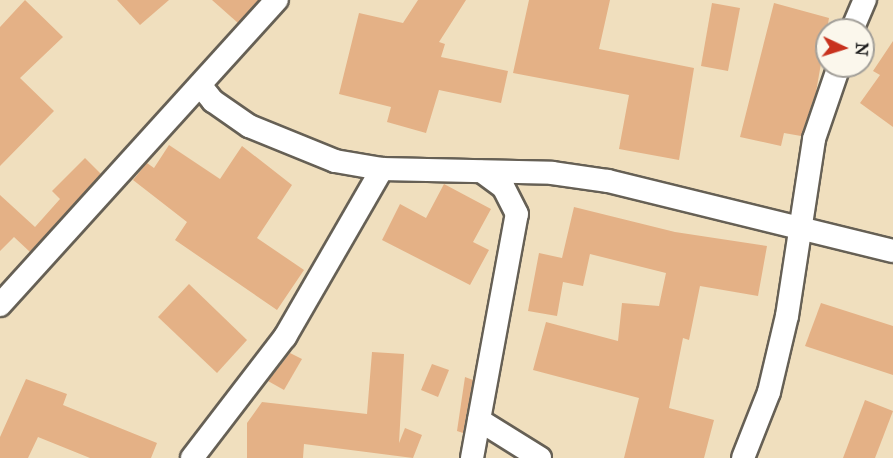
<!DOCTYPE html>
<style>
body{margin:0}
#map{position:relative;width:893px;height:458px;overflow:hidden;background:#f0dfbe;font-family:"IM FELL Great Primer",serif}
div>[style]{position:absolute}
.building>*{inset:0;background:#e4b186}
.roads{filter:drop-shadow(2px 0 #666055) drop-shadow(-2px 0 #666055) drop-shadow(0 2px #666055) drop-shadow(0 -2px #666055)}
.street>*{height:22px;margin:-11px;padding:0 11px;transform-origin:11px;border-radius:11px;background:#fff}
span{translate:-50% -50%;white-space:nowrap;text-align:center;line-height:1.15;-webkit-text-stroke:5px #fbf7ec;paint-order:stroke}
.north{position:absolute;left:815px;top:18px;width:60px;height:60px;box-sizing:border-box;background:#fbf7ec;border:2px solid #a29f99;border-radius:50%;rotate:94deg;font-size:16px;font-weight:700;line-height:24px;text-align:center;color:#1c1c1c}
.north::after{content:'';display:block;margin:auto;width:21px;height:27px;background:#c8321e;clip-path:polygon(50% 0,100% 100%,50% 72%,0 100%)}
</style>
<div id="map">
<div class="building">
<i style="clip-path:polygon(25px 0,63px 37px,20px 78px,54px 111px,0 166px,0 27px)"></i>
<i style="clip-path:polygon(117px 0,169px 0,140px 25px)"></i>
<i style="clip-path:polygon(212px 0,259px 0,238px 23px)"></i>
<i style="clip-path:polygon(418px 0,466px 0,439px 42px,445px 44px,441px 57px,508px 71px,501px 103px,439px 90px,426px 133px,387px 122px,391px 107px,339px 94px,359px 13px,403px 23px)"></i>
<i style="clip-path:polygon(529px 0,610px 0,599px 49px,694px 68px,679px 160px,619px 149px,629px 95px,513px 73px)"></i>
<i style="clip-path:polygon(712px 3px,740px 8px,728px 71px,701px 66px)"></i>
<i style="clip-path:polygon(774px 3px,829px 18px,816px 92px,801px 136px,784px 133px,781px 146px,740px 137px)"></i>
<i style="clip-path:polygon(893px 41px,893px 127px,860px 103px,880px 75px,873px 71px)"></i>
<i style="clip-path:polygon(169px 145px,220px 179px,242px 146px,292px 185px,257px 238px,304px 270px,277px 310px,175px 240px,187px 222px,133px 180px,147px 163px,154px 168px)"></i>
<i style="clip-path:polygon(85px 158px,101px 174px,30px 252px,14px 237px,0 251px,0 195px,35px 227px,60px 199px,52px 191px)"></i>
<i style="clip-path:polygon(444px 184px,491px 209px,473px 242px,489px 250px,470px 285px,382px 240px,400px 204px,426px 218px)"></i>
<i style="clip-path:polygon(574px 207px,675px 232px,767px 246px,758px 296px,700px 286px,689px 340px,683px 338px,669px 408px,714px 420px,704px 458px,624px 458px,639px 398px,533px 370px,546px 322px,618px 341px,622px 303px,659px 306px,666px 273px,590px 254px,583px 286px,563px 282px,557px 316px,528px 311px,539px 253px,562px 258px)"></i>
<i style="clip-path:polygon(189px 284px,247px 340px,217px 373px,158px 317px)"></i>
<i style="clip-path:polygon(821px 303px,893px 326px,893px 375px,805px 346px)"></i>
<i style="clip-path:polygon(372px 352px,404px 354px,399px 443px,405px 428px,422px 435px,413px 458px,304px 444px,303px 458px,247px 458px,247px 423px,262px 402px,367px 414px)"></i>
<i style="clip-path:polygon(290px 353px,302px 359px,284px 390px,268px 381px)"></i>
<i style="clip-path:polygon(432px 364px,449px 370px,438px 397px,421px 390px)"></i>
<i style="clip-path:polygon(465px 377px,473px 380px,463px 433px,457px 431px)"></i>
<i style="clip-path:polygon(26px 379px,67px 394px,63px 405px,157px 443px,151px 458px,90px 458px,38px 437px,28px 458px,0 458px,0 437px)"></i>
<i style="clip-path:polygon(865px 400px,893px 411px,875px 458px,843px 458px)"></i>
</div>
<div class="roads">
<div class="street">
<i style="left:852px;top:30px;width:33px;rotate:-67deg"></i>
<i style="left:200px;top:85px;width:21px;rotate:51deg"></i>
<i style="left:213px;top:101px;width:44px;rotate:34.8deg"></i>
<i style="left:249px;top:126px;width:93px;rotate:22.1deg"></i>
<i style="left:335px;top:161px;width:48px;rotate:9.7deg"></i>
<i style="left:382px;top:169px;width:170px;rotate:1.3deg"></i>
<i style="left:552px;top:173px;width:57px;rotate:8.1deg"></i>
<i style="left:608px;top:181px;width:293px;rotate:13.8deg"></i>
<i style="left:0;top:305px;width:412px;rotate:-47.8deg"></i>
<i style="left:479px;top:420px;width:72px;rotate:31.9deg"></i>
<i style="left:192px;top:458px;width:153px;rotate:-52.5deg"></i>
<i style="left:285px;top:337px;width:194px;rotate:-60deg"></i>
<i style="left:472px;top:458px;width:248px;rotate:-79.6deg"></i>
<i style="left:517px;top:214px;width:30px;rotate:-117deg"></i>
<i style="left:503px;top:187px;width:26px;rotate:-144deg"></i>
<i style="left:743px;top:458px;width:71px;rotate:-68.5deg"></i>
<i style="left:769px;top:392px;width:78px;rotate:-76.7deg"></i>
<i style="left:787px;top:316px;width:179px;rotate:-81.3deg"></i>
<i style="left:814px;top:139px;width:77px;rotate:-71.1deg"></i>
</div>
</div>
<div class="north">N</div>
</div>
